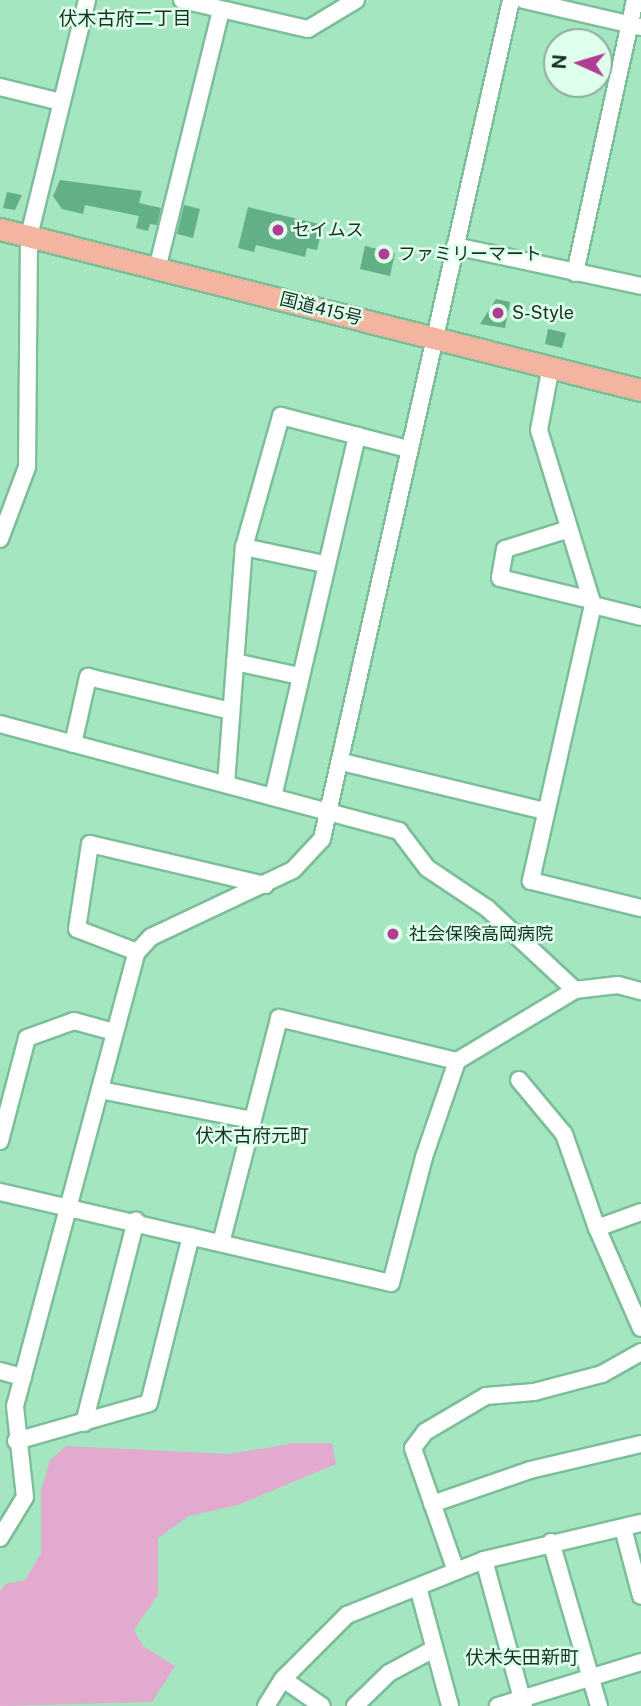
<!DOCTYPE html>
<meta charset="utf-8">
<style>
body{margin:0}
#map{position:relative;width:641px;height:1706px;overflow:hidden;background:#a4e6c0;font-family:"Public Sans","Noto Sans JP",sans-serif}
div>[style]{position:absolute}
.green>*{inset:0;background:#e3aad0}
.building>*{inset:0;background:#63af86}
.roads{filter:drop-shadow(2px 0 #7cbe99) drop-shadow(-2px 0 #7cbe99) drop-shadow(0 2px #7cbe99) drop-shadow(0 -2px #7cbe99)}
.minor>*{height:16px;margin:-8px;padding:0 8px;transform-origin:8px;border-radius:8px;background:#fff}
.highway>*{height:21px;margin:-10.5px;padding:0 10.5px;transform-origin:10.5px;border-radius:10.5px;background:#f4b5a0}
.dots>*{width:19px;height:19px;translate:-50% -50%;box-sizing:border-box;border:4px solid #deffeb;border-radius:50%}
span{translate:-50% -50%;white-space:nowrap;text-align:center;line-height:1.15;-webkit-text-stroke:5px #deffeb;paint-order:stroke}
.poi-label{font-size:18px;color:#173224}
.left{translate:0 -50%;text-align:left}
.street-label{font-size:18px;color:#173224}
.neighbourhood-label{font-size:19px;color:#173224}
.north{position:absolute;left:543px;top:28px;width:70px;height:70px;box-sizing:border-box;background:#deffeb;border:2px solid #8ead9b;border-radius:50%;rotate:274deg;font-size:19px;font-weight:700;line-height:28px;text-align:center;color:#173224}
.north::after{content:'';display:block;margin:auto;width:24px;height:32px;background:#b13c94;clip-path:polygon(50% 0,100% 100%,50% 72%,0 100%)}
</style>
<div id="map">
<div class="green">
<i style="clip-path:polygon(294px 1443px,332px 1443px,336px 1464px,238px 1505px,189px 1516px,158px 1538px,158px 1595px,134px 1630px,143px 1646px,175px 1666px,152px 1702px,0 1706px,0 1592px,5px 1584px,25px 1580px,41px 1553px,41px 1490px,50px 1460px,66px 1446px,230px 1454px)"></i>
</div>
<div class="building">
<i style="clip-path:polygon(60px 180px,142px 191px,139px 203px,161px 208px,157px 225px,150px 224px,148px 231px,136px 228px,139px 216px,85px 205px,83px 214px,62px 209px,53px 196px)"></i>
<i style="clip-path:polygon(7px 192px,22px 195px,15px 210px,3px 208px)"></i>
<i style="clip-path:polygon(184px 205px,200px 209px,193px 238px,177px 234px)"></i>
<i style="clip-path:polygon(248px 207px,323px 225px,317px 250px,307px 248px,305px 257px,256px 245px,254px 252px,238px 248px)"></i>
<i style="clip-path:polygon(365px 246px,395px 253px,390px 276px,360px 269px)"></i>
<i style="clip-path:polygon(496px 299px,510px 302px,505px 328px,480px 324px)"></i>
<i style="clip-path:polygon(548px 329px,566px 333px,562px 348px,545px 344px)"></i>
</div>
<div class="roads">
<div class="minor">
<i style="left:182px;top:0;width:129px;rotate:13deg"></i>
<i style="left:308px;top:29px;width:56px;rotate:-31.1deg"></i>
<i style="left:524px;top:0;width:120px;rotate:13deg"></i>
<i style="left:0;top:87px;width:63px;rotate:13.8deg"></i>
<i style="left:455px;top:246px;width:190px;rotate:12.1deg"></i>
<i style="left:157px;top:269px;width:267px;rotate:-76.1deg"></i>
<i style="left:575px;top:273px;width:280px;rotate:-77.6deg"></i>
<i style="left:551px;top:366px;width:65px;rotate:100.6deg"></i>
<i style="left:539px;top:430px;width:183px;rotate:72.9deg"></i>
<i style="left:593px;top:605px;width:283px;rotate:102.7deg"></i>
<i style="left:531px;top:881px;width:113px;rotate:13.8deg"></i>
<i style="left:569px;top:529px;width:67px;rotate:162.6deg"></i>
<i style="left:505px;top:549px;width:29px;rotate:100deg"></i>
<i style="left:500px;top:578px;width:94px;rotate:13.6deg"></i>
<i style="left:0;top:539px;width:77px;rotate:-69.4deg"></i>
<i style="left:27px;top:467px;width:231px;rotate:-89.5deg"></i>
<i style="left:29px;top:236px;width:243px;rotate:-76.2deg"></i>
<i style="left:244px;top:547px;width:82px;rotate:12deg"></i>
<i style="left:593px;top:605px;width:49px;rotate:14deg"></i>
<i style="left:235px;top:662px;width:66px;rotate:12.2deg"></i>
<i style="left:0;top:724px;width:413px;rotate:15deg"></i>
<i style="left:399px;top:831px;width:46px;rotate:52.9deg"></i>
<i style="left:427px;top:868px;width:73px;rotate:33.9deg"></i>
<i style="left:488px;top:909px;width:119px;rotate:43deg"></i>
<i style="left:73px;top:744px;width:69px;rotate:-77.4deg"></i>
<i style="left:88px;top:677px;width:147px;rotate:13.4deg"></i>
<i style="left:342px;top:762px;width:208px;rotate:13.6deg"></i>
<i style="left:226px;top:784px;width:238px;rotate:-85.7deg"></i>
<i style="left:244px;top:547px;width:136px;rotate:-74.2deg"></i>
<i style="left:281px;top:416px;width:131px;rotate:14.6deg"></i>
<i style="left:273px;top:797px;width:371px;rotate:-76.9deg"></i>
<i style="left:137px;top:952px;width:64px;rotate:-159deg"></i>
<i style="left:77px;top:929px;width:86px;rotate:-81.3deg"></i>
<i style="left:90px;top:844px;width:180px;rotate:13.2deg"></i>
<i style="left:519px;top:1080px;width:70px;rotate:50.2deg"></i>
<i style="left:564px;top:1134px;width:100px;rotate:70.7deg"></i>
<i style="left:597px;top:1228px;width:109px;rotate:66.3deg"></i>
<i style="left:100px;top:1090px;width:155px;rotate:11.2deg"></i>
<i style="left:0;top:1141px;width:106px;rotate:-75.3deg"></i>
<i style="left:27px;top:1038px;width:50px;rotate:-19.9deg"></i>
<i style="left:74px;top:1021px;width:41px;rotate:15.4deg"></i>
<i style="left:0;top:1192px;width:401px;rotate:13.1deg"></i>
<i style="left:391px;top:1283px;width:130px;rotate:-75.3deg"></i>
<i style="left:424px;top:1157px;width:102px;rotate:-71deg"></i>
<i style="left:457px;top:1061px;width:138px;rotate:-31deg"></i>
<i style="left:575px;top:990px;width:43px;rotate:-6.6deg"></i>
<i style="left:618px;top:985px;width:24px;rotate:15deg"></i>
<i style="left:597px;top:1228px;width:47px;rotate:-20deg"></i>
<i style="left:221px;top:1243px;width:232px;rotate:-75.5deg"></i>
<i style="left:279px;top:1018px;width:183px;rotate:13.6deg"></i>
<i style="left:0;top:1371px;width:24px;rotate:15deg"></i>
<i style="left:84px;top:1423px;width:209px;rotate:-75.6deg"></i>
<i style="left:16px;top:1441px;width:138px;rotate:-15.9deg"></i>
<i style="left:149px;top:1403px;width:172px;rotate:-75.9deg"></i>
<i style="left:432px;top:1504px;width:104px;rotate:-19.1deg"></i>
<i style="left:530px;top:1470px;width:114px;rotate:-13.2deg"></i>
<i style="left:623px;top:1528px;width:70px;rotate:75.2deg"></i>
<i style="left:0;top:1538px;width:48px;rotate:-58.6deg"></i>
<i style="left:25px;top:1497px;width:92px;rotate:-96.3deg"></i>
<i style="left:15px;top:1406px;width:470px;rotate:-75deg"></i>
<i style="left:137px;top:952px;width:21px;rotate:-47deg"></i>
<i style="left:151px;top:937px;width:157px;rotate:-25.3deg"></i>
<i style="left:293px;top:870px;width:42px;rotate:-46.9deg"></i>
<i style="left:322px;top:839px;width:860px;rotate:-77.3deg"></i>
<i style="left:551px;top:1542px;width:171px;rotate:73.7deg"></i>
<i style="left:484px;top:1560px;width:151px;rotate:74.7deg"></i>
<i style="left:456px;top:1571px;width:130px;rotate:-109.3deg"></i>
<i style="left:413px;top:1448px;width:20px;rotate:-53deg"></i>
<i style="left:425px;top:1432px;width:71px;rotate:-30.5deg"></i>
<i style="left:486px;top:1396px;width:48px;rotate:-4.8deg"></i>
<i style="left:534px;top:1392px;width:70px;rotate:-14.8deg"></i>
<i style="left:602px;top:1374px;width:45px;rotate:-29.4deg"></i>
<i style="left:418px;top:1587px;width:123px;rotate:74.9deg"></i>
<i style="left:283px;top:1679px;width:47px;rotate:34.7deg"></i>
<i style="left:266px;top:1706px;width:32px;rotate:-58deg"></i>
<i style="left:283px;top:1679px;width:91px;rotate:-45deg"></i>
<i style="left:347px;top:1615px;width:148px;rotate:-21.9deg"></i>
<i style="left:484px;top:1560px;width:161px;rotate:-13.3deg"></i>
<i style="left:355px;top:1706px;width:47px;rotate:-44.1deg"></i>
<i style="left:389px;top:1673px;width:49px;rotate:-28.1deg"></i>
<i style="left:498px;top:1706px;width:150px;rotate:-17.1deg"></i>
</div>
<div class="highway">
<i style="left:0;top:229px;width:661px;rotate:14.1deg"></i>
</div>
</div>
<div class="dots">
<i style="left:278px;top:230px;background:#b13c94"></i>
<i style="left:384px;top:254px;background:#b13c94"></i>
<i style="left:498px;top:313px;background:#b13c94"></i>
<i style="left:393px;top:934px;background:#b13c94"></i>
</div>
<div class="poi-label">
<span class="left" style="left:292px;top:230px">セイムス</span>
<span class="left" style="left:398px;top:254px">ファミリーマート</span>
<span class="left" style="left:512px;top:313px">S-Style</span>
<span class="left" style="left:409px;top:934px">社会保険高岡病院</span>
</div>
<div class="street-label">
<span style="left:321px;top:309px;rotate:14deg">国道415号</span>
</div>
<div class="neighbourhood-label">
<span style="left:125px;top:19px">伏木古府二丁目</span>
<span style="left:252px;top:1136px">伏木古府元町</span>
<span style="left:522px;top:1658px">伏木矢田新町</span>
</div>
<div class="north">N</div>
</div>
